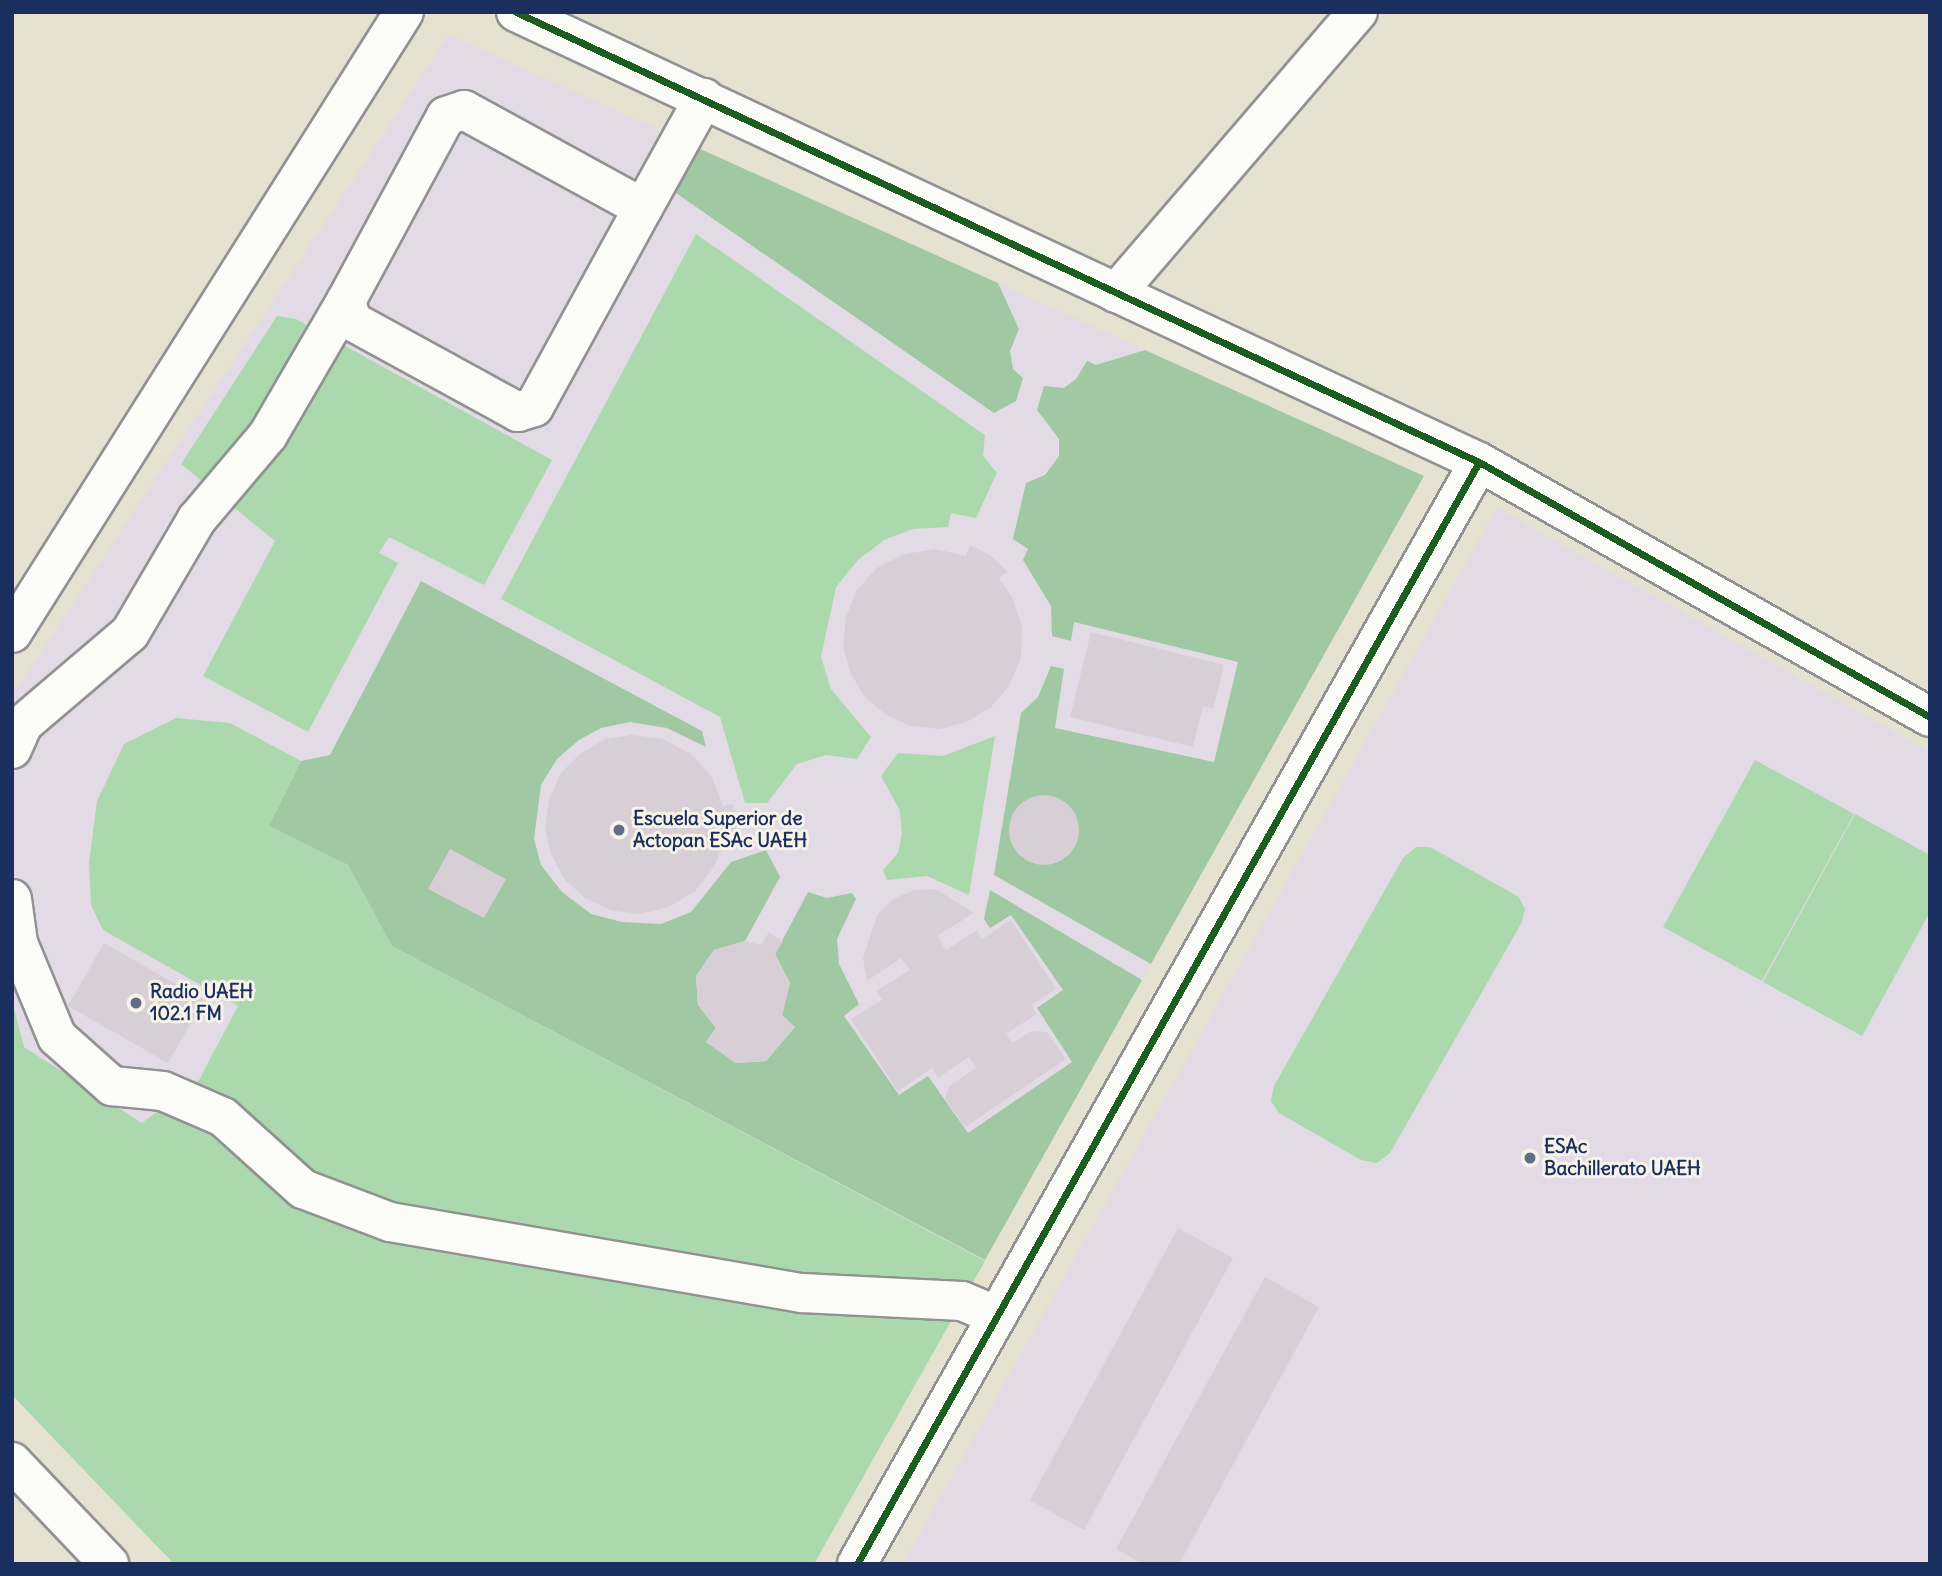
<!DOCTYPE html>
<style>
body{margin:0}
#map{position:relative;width:1942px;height:1576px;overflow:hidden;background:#e6e2d2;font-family:Delius,sans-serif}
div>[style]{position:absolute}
.built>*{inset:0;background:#e2dbe5}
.green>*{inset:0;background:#acd8ae}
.forest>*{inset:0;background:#a0c8a2}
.building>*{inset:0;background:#d7cfd5}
.round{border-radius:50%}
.roads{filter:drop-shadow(2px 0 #919292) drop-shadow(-2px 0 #919292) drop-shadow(0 2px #919292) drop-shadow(0 -2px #919292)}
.minor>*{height:38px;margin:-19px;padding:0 19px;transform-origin:19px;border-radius:19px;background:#fbfbf8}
.cycleway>*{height:7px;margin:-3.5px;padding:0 3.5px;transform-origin:3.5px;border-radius:3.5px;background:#1b5e20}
.dots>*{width:19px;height:19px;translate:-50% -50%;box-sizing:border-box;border:4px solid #f7f3e8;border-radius:50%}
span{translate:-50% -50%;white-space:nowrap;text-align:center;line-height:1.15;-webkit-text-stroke:6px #f7f3e8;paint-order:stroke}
.poi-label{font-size:19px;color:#1b2f5e;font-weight:700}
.left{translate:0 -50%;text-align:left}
.frame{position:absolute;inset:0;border:14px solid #1b2f5e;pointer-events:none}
</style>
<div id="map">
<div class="built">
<i style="clip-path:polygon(449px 35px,1424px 476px,814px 1564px,174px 1564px,12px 1395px,12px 696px)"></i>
<i style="clip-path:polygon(1497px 508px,1930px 752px,1930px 1564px,903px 1564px)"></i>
</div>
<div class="green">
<i style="clip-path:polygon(696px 234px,985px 435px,983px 456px,997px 473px,976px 518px,951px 513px,948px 527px,913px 529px,884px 540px,858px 560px,836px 587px,821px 657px,831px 689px,871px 737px,857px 759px,826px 755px,797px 764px,767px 803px,745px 803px,720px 717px,501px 599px)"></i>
<i style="clip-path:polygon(277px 316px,296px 319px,552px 460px,484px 585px,389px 537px,379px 553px,398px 563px,308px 732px,203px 676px,275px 541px,181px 464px)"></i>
<i style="clip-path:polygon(176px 718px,230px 723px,301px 761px,269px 826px,348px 865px,392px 946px,985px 1261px,814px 1564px,174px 1564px,12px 1395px,12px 1001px,24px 1047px,142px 1123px,199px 1080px,238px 1006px,103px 930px,91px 905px,89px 863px,97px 801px,124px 744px)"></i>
<i style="clip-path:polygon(995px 736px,969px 895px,927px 876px,887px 880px,883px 870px,898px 853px,902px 834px,900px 811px,881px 776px,898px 753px,943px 756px)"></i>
<i style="clip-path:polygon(1755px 760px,1854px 814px,1762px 981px,1663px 927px)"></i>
<i style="clip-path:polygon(1855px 814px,1930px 855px,1930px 912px,1862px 1036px,1763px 982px)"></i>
<i style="clip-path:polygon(1416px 847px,1430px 847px,1519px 897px,1525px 909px,1522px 922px,1390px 1153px,1377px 1163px,1361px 1160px,1279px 1113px,1271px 1101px,1274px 1086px,1403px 858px)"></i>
</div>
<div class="forest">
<i style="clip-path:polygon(698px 148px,998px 283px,1019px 329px,1010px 351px,1013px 369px,1023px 378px,1016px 401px,994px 413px,673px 191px)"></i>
<i style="clip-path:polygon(1145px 350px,1424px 476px,1151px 964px,994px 875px,1021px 713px,1038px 697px,1051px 666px,1064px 669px,1055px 728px,1214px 762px,1238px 662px,1074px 622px,1071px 641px,1052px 636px,1051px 606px,1023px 560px,1028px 549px,1013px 539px,1026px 483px,1045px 475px,1059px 456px,1059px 439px,1037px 410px,1044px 386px,1064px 388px,1076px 379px,1087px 361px,1096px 365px)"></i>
<i style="clip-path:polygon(421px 581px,702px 731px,706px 747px,667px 728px,630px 722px,601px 728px,579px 740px,557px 759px,541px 785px,534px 839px,541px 865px,562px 892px,591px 914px,622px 922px,661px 924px,691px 912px,731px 862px,766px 850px,780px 877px,745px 941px,714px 950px,696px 976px,698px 1005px,716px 1028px,706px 1042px,736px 1063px,766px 1061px,795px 1027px,782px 1015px,790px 983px,775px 954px,808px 892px,827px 898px,852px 893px,856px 899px,837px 939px,839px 964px,859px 1004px,844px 1016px,899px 1095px,928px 1076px,968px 1133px,1072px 1062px,1037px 1008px,1063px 990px,1011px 915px,990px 928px,984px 919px,990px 890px,1142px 980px,985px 1260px,392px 946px,348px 865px,269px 826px,301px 761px,330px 755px)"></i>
</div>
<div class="building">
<i style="clip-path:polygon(970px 545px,990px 555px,1008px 572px,999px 578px,1012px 597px,1022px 626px,1021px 658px,1009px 686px,991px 707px,967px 722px,939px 729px,911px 726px,886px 715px,864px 696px,850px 672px,843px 645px,846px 617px,856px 591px,877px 568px,905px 554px,936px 549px,966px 556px)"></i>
<i style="clip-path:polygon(1091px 632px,1224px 665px,1213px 709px,1203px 706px,1193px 747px,1070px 717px)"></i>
<i style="clip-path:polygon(632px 735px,663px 739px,691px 754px,712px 777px,723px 806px,733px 804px,737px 826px,733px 849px,723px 845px,714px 867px,695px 891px,669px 907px,638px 914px,610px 910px,585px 898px,564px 879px,551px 854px,545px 827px,549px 799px,561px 773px,580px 754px,605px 739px)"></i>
<i class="round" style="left:1009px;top:795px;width:70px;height:70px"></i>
<i style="clip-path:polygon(450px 849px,506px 879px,484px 918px,428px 889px)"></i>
<i style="clip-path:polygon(936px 889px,974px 913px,937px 936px,946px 950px,977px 930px,982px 939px,1011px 920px,1056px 989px,1031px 1005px,1037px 1014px,1006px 1034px,1012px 1043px,1032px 1031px,1047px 1032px,1066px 1059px,965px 1127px,945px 1099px,949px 1086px,976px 1068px,969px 1057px,938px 1078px,932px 1068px,898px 1091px,851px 1019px,882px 1000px,876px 991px,910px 970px,901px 958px,867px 981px,863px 958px,877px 915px,893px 899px,914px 890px)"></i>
<i style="clip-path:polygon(769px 932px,783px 941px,775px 954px,790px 983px,782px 1015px,795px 1027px,766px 1061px,736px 1063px,706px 1042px,716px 1028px,698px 1005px,696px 976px,714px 950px,745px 941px,761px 945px)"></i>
<i style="clip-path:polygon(104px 943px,204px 1000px,168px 1063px,68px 1006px)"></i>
<i style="clip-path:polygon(1178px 1228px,1233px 1258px,1084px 1530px,1030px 1500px)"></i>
<i style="clip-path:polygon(1265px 1277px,1319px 1307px,1179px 1564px,1143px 1564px,1116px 1549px)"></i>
</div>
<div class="roads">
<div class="minor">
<i style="left:516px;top:12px;width:1063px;rotate:25.05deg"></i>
<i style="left:1479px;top:462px;width:518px;rotate:29.48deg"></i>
<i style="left:464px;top:110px;width:204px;rotate:28.7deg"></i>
<i style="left:643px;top:208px;width:227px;rotate:118.7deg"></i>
<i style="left:534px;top:407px;width:17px;rotate:163deg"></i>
<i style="left:518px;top:412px;width:189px;rotate:-151.3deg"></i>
<i style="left:352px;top:321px;width:21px;rotate:-107deg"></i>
<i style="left:346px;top:301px;width:210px;rotate:-61.6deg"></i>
<i style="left:446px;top:116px;width:19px;rotate:-18deg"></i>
<i style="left:643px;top:208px;width:126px;rotate:-61deg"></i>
<i style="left:1116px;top:293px;width:371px;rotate:-49.3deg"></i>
<i style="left:12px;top:633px;width:734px;rotate:-57.74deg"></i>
<i style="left:12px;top:749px;width:27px;rotate:-66deg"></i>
<i style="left:23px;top:724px;width:140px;rotate:-40.4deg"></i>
<i style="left:130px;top:633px;width:132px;rotate:-59.6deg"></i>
<i style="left:197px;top:519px;width:110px;rotate:-49.8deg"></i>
<i style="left:268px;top:435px;width:155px;rotate:-59.8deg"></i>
<i style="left:12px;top:899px;width:44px;rotate:82.2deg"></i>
<i style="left:18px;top:943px;width:102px;rotate:67.5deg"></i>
<i style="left:57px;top:1037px;width:74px;rotate:41.7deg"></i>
<i style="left:112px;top:1086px;width:51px;rotate:5.6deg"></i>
<i style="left:163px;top:1091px;width:65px;rotate:23.4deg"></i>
<i style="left:223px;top:1117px;width:108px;rotate:42deg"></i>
<i style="left:303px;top:1189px;width:93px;rotate:20.8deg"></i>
<i style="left:390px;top:1222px;width:418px;rotate:9.8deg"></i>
<i style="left:802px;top:1293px;width:160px;rotate:2.9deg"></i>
<i style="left:962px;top:1301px;width:38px;rotate:23deg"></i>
<i style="left:12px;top:1462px;width:141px;rotate:46.4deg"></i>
<i style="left:857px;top:1564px;width:1265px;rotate:-60.56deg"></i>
</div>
</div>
<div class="cycleway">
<i style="left:516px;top:12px;width:1063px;rotate:25.05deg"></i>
<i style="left:1479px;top:462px;width:518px;rotate:29.48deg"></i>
<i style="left:857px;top:1564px;width:1265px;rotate:-60.56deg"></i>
</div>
<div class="dots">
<i style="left:619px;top:830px;background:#626e87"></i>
<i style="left:136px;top:1003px;background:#626e87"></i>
<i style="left:1530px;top:1158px;background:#626e87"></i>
</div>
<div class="poi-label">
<span class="left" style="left:633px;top:830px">Escuela Superior de<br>Actopan ESAc UAEH</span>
<span class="left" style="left:150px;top:1003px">Radio UAEH<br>102.1 FM</span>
<span class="left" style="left:1544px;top:1158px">ESAc<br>Bachillerato UAEH</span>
</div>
<div class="frame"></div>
</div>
